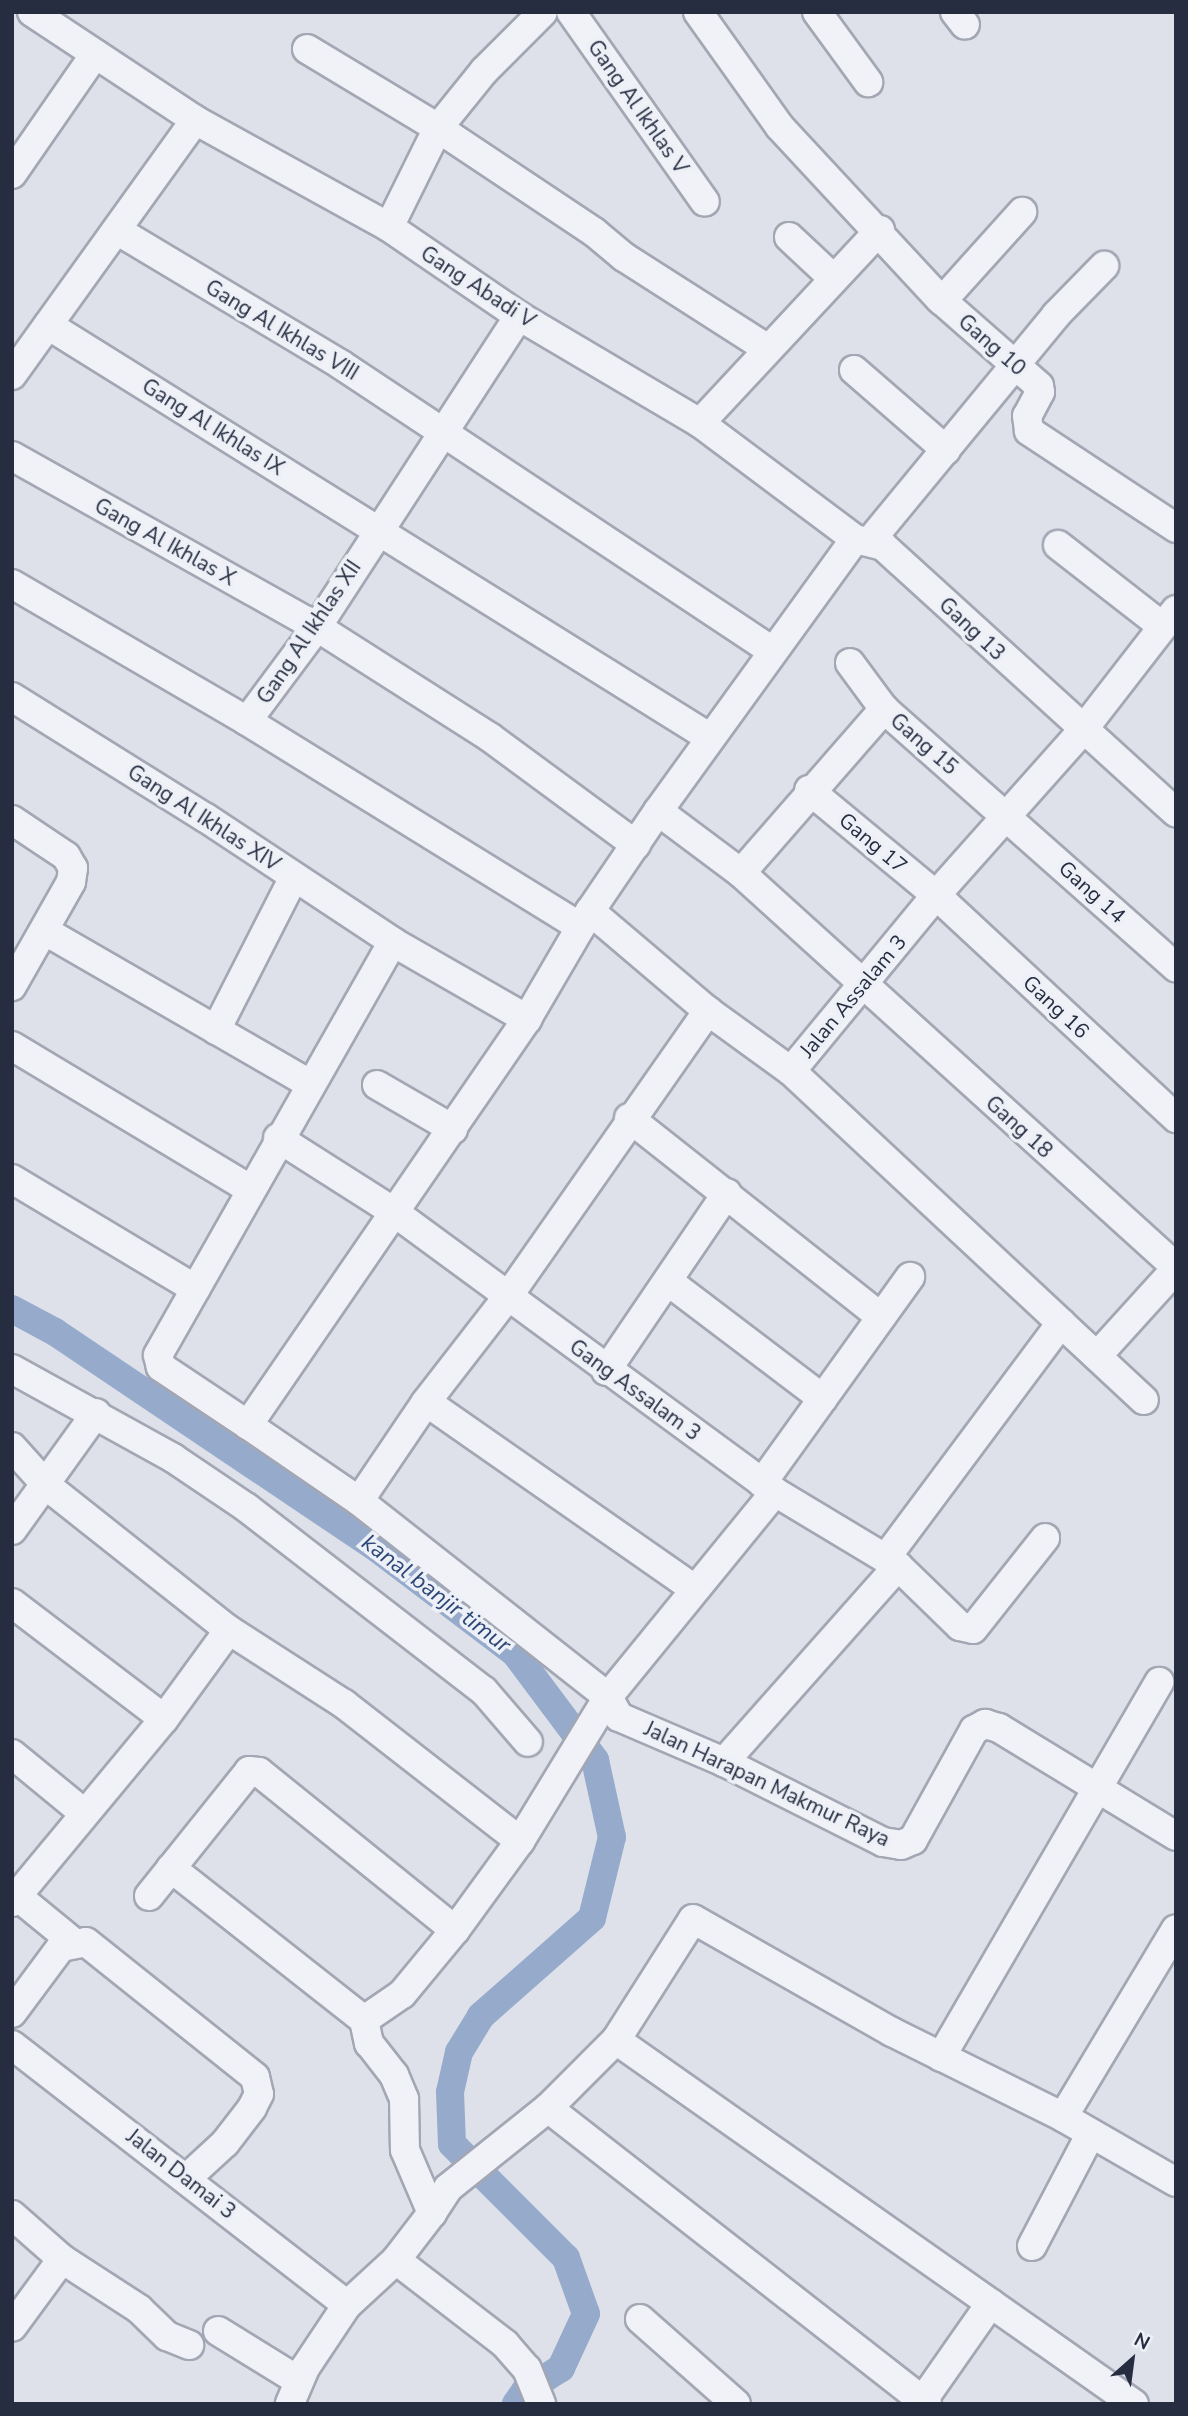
<!DOCTYPE html>
<style>
body{margin:0}
#map{position:relative;width:1188px;height:2416px;overflow:hidden;background:#dee1e9;font-family:"Nunito Sans",sans-serif}
div>[style]{position:absolute}
.canal>*{height:28px;margin:-14px;padding:0 14px;transform-origin:14px;border-radius:14px;background:#96abcc}
.roads{filter:drop-shadow(2px 0 #a3a7b3) drop-shadow(-2px 0 #a3a7b3) drop-shadow(0 2px #a3a7b3) drop-shadow(0 -2px #a3a7b3)}
.minor>*{height:28px;margin:-14px;padding:0 14px;transform-origin:14px;border-radius:14px;background:#f1f2f7}
span{translate:-50% -50%;white-space:nowrap;text-align:center;line-height:1.15;-webkit-text-stroke:7px #edf0f6;paint-order:stroke}
.street-label{font-size:21px;color:#262d41}
.water-label{font-size:23px;color:#2d4877;font-style:italic}
.frame{position:absolute;inset:0;border:14px solid #262d41;pointer-events:none}
.north{position:absolute;left:1097px;top:2325px;width:70px;height:70px;-webkit-text-stroke:5px #edf0f6;paint-order:stroke;rotate:28deg;font-size:19px;font-weight:700;line-height:28px;text-align:center;color:#262d41}
.north::after{content:'';display:block;margin:auto;width:24px;height:32px;background:#262d41;clip-path:polygon(50% 0,100% 100%,50% 72%,0 100%)}
</style>
<div id="map">
<div class="canal">
<i style="left:12px;top:1309px;width:49px;rotate:28.1deg"></i>
<i style="left:55px;top:1332px;width:389px;rotate:33.9deg"></i>
<i style="left:378px;top:1549px;width:172px;rotate:37.2deg"></i>
<i style="left:515px;top:1653px;width:134px;rotate:53.2deg"></i>
<i style="left:595px;top:1760px;width:79px;rotate:77.6deg"></i>
<i style="left:612px;top:1837px;width:83px;rotate:103.9deg"></i>
<i style="left:592px;top:1918px;width:148px;rotate:138.6deg"></i>
<i style="left:481px;top:2016px;width:42px;rotate:121.4deg"></i>
<i style="left:459px;top:2052px;width:41px;rotate:102.7deg"></i>
<i style="left:450px;top:2092px;width:52px;rotate:87.8deg"></i>
<i style="left:452px;top:2144px;width:161px;rotate:45deg"></i>
<i style="left:566px;top:2258px;width:59px;rotate:70.3deg"></i>
<i style="left:586px;top:2314px;width:60px;rotate:114.8deg"></i>
<i style="left:561px;top:2368px;width:43px;rotate:147.4deg"></i>
<i style="left:525px;top:2391px;width:16px;rotate:125deg"></i>
</div>
<div class="roads">
<div class="minor">
<i style="left:32px;top:12px;width:196px;rotate:33.5deg"></i>
<i style="left:195px;top:120px;width:222px;rotate:28.9deg"></i>
<i style="left:389px;top:227px;width:158px;rotate:34.4deg"></i>
<i style="left:519px;top:316px;width:210px;rotate:30.6deg"></i>
<i style="left:700px;top:423px;width:194px;rotate:36.8deg"></i>
<i style="left:571px;top:12px;width:232px;rotate:54.8deg"></i>
<i style="left:698px;top:12px;width:141px;rotate:54.5deg"></i>
<i style="left:780px;top:127px;width:233px;rotate:47.1deg"></i>
<i style="left:939px;top:298px;width:133px;rotate:41.3deg"></i>
<i style="left:1039px;top:386px;width:6px;rotate:81deg"></i>
<i style="left:1040px;top:392px;width:27px;rotate:118deg"></i>
<i style="left:1027px;top:416px;width:15px;rotate:82deg"></i>
<i style="left:1029px;top:431px;width:176px;rotate:33.4deg"></i>
<i style="left:817px;top:12px;width:87px;rotate:53.9deg"></i>
<i style="left:955px;top:12px;width:16px;rotate:52deg"></i>
<i style="left:307px;top:49px;width:153px;rotate:31.1deg"></i>
<i style="left:438px;top:128px;width:187px;rotate:33.7deg"></i>
<i style="left:594px;top:232px;width:39px;rotate:40deg"></i>
<i style="left:624px;top:257px;width:171px;rotate:32.6deg"></i>
<i style="left:12px;top:174px;width:146px;rotate:-55.3deg"></i>
<i style="left:389px;top:227px;width:110px;rotate:-63.7deg"></i>
<i style="left:438px;top:128px;width:73px;rotate:-51.1deg"></i>
<i style="left:484px;top:71px;width:83px;rotate:-45deg"></i>
<i style="left:118px;top:231px;width:259px;rotate:30.9deg"></i>
<i style="left:340px;top:364px;width:517px;rotate:33.57deg"></i>
<i style="left:789px;top:237px;width:60px;rotate:43deg"></i>
<i style="left:942px;top:301px;width:120px;rotate:-48deg"></i>
<i style="left:48px;top:325px;width:779px;rotate:31.94deg"></i>
<i style="left:854px;top:370px;width:122px;rotate:41deg"></i>
<i style="left:12px;top:375px;width:314px;rotate:-54.3deg"></i>
<i style="left:700px;top:423px;width:264px;rotate:-47deg"></i>
<i style="left:12px;top:456px;width:350px;rotate:29.3deg"></i>
<i style="left:317px;top:627px;width:206px;rotate:32.5deg"></i>
<i style="left:491px;top:738px;width:180px;rotate:36.4deg"></i>
<i style="left:855px;top:539px;width:336px;rotate:125.9deg"></i>
<i style="left:658px;top:811px;width:121px;rotate:124.2deg"></i>
<i style="left:590px;top:911px;width:125px;rotate:120.3deg"></i>
<i style="left:527px;top:1019px;width:493px;rotate:124.5deg"></i>
<i style="left:248px;top:1425px;width:135px;rotate:34.4deg"></i>
<i style="left:359px;top:1501px;width:317px;rotate:38.2deg"></i>
<i style="left:608px;top:1697px;width:23px;rotate:61deg"></i>
<i style="left:619px;top:1717px;width:114px;rotate:23.2deg"></i>
<i style="left:724px;top:1762px;width:178px;rotate:26.7deg"></i>
<i style="left:883px;top:1842px;width:18px;rotate:9deg"></i>
<i style="left:901px;top:1845px;width:13px;rotate:-23deg"></i>
<i style="left:913px;top:1840px;width:126px;rotate:-61deg"></i>
<i style="left:974px;top:1730px;width:13px;rotate:-29deg"></i>
<i style="left:985px;top:1724px;width:15px;rotate:16deg"></i>
<i style="left:999px;top:1728px;width:207px;rotate:31.4deg"></i>
<i style="left:855px;top:539px;width:29px;rotate:14deg"></i>
<i style="left:883px;top:546px;width:396px;rotate:42.3deg"></i>
<i style="left:870px;top:541px;width:293px;rotate:-50.5deg"></i>
<i style="left:1056px;top:315px;width:69px;rotate:-45.6deg"></i>
<i style="left:1058px;top:545px;width:132px;rotate:37.9deg"></i>
<i style="left:12px;top:584px;width:272px;rotate:30.2deg"></i>
<i style="left:247px;top:721px;width:117px;rotate:-53.3deg"></i>
<i style="left:317px;top:627px;width:371px;rotate:-57deg"></i>
<i style="left:850px;top:663px;width:57px;rotate:53.5deg"></i>
<i style="left:884px;top:709px;width:390px;rotate:41.5deg"></i>
<i style="left:12px;top:697px;width:229px;rotate:32deg"></i>
<i style="left:206px;top:818px;width:224px;rotate:33.5deg"></i>
<i style="left:393px;top:942px;width:155px;rotate:29.9deg"></i>
<i style="left:247px;top:721px;width:392px;rotate:31.7deg"></i>
<i style="left:809px;top:790px;width:165px;rotate:39.6deg"></i>
<i style="left:936px;top:895px;width:328px;rotate:42.9deg"></i>
<i style="left:658px;top:811px;width:104px;rotate:36.8deg"></i>
<i style="left:741px;top:873px;width:587px;rotate:42.17deg"></i>
<i style="left:12px;top:820px;width:65px;rotate:33.7deg"></i>
<i style="left:66px;top:856px;width:14px;rotate:60deg"></i>
<i style="left:73px;top:868px;width:14px;rotate:98deg"></i>
<i style="left:71px;top:882px;width:120px;rotate:119.6deg"></i>
<i style="left:741px;top:873px;width:218px;rotate:-48.9deg"></i>
<i style="left:590px;top:911px;width:155px;rotate:40.3deg"></i>
<i style="left:708px;top:1011px;width:102px;rotate:35.9deg"></i>
<i style="left:791px;top:1071px;width:228px;rotate:-50.5deg"></i>
<i style="left:936px;top:895px;width:220px;rotate:-48.3deg"></i>
<i style="left:1082px;top:731px;width:153px;rotate:-52.2deg"></i>
<i style="left:45px;top:931px;width:306px;rotate:30deg"></i>
<i style="left:216px;top:1030px;width:172px;rotate:-63deg"></i>
<i style="left:12px;top:1046px;width:278px;rotate:31deg"></i>
<i style="left:791px;top:1071px;width:369px;rotate:43deg"></i>
<i style="left:1061px;top:1323px;width:293px;rotate:126.7deg"></i>
<i style="left:377px;top:1085px;width:88px;rotate:30.1deg"></i>
<i style="left:629px;top:1118px;width:321px;rotate:38.3deg"></i>
<i style="left:278px;top:1138px;width:138px;rotate:32.5deg"></i>
<i style="left:394px;top:1212px;width:473px;rotate:36.3deg"></i>
<i style="left:775px;top:1492px;width:264px;rotate:129.2deg"></i>
<i style="left:608px;top:1697px;width:169px;rotate:121.4deg"></i>
<i style="left:520px;top:1841px;width:110px;rotate:126.1deg"></i>
<i style="left:455px;top:1930px;width:83px;rotate:129.6deg"></i>
<i style="left:402px;top:1994px;width:46px;rotate:145.6deg"></i>
<i style="left:364px;top:2020px;width:24px;rotate:78deg"></i>
<i style="left:369px;top:2043px;width:41px;rotate:52deg"></i>
<i style="left:394px;top:2075px;width:26px;rotate:67deg"></i>
<i style="left:404px;top:2099px;width:51px;rotate:88.9deg"></i>
<i style="left:405px;top:2150px;width:69px;rotate:66.8deg"></i>
<i style="left:432px;top:2213px;width:59px;rotate:127.5deg"></i>
<i style="left:396px;top:2260px;width:67px;rotate:137.4deg"></i>
<i style="left:347px;top:2305px;width:76px;rotate:123.7deg"></i>
<i style="left:305px;top:2368px;width:39px;rotate:113deg"></i>
<i style="left:12px;top:1179px;width:214px;rotate:30.9deg"></i>
<i style="left:669px;top:1282px;width:193px;rotate:37.2deg"></i>
<i style="left:1061px;top:1323px;width:113px;rotate:42.9deg"></i>
<i style="left:1097px;top:1356px;width:118px;rotate:-47.8deg"></i>
<i style="left:12px;top:1369px;width:184px;rotate:28.9deg"></i>
<i style="left:173px;top:1458px;width:89px;rotate:34deg"></i>
<i style="left:247px;top:1508px;width:299px;rotate:37.7deg"></i>
<i style="left:484px;top:1691px;width:67px;rotate:49.2deg"></i>
<i style="left:606px;top:1371px;width:215px;rotate:-55.8deg"></i>
<i style="left:248px;top:1425px;width:105px;rotate:-146.3deg"></i>
<i style="left:161px;top:1367px;width:12px;rotate:-104deg"></i>
<i style="left:158px;top:1355px;width:475px;rotate:-60.4deg"></i>
<i style="left:12px;top:1447px;width:52px;rotate:48.1deg"></i>
<i style="left:47px;top:1486px;width:232px;rotate:38.4deg"></i>
<i style="left:229px;top:1630px;width:137px;rotate:32.8deg"></i>
<i style="left:344px;top:1704px;width:223px;rotate:37.9deg"></i>
<i style="left:762px;top:1483px;width:254px;rotate:-54.3deg"></i>
<i style="left:775px;top:1492px;width:144px;rotate:31deg"></i>
<i style="left:898px;top:1566px;width:86px;rotate:44.1deg"></i>
<i style="left:960px;top:1626px;width:13px;rotate:13deg"></i>
<i style="left:973px;top:1629px;width:116px;rotate:-51.6deg"></i>
<i style="left:359px;top:1501px;width:120px;rotate:-55.9deg"></i>
<i style="left:12px;top:1530px;width:144px;rotate:-54.3deg"></i>
<i style="left:693px;top:1588px;width:325px;rotate:-145.1deg"></i>
<i style="left:426px;top:1402px;width:135px;rotate:-52.2deg"></i>
<i style="left:509px;top:1295px;width:347px;rotate:-55deg"></i>
<i style="left:12px;top:1603px;width:191px;rotate:37.3deg"></i>
<i style="left:12px;top:1754px;width:94px;rotate:39.4deg"></i>
<i style="left:724px;top:1762px;width:262px;rotate:-48.4deg"></i>
<i style="left:171px;top:1868px;width:246px;rotate:38.2deg"></i>
<i style="left:17px;top:1896px;width:71px;rotate:39.3deg"></i>
<i style="left:149px;top:1896px;width:160px;rotate:-51.3deg"></i>
<i style="left:249px;top:1771px;width:10px;rotate:6deg"></i>
<i style="left:259px;top:1772px;width:252px;rotate:38.9deg"></i>
<i style="left:12px;top:1902px;width:238px;rotate:-50.3deg"></i>
<i style="left:164px;top:1719px;width:110px;rotate:-53.9deg"></i>
<i style="left:12px;top:2013px;width:82px;rotate:-53.4deg"></i>
<i style="left:61px;top:1947px;width:25px;rotate:-11deg"></i>
<i style="left:86px;top:1942px;width:216px;rotate:38.6deg"></i>
<i style="left:255px;top:2077px;width:17px;rotate:77deg"></i>
<i style="left:259px;top:2094px;width:16px;rotate:117deg"></i>
<i style="left:252px;top:2108px;width:44px;rotate:127.6deg"></i>
<i style="left:225px;top:2143px;width:52px;rotate:137.4deg"></i>
<i style="left:616px;top:2040px;width:633px;rotate:35.1deg"></i>
<i style="left:12px;top:2045px;width:424px;rotate:37.8deg"></i>
<i style="left:941px;top:2057px;width:434px;rotate:-59.8deg"></i>
<i style="left:548px;top:2108px;width:481px;rotate:38deg"></i>
<i style="left:1063px;top:2117px;width:219px;rotate:-59deg"></i>
<i style="left:432px;top:2213px;width:30px;rotate:-57deg"></i>
<i style="left:448px;top:2188px;width:128px;rotate:-38.7deg"></i>
<i style="left:548px;top:2108px;width:96px;rotate:-45deg"></i>
<i style="left:616px;top:2040px;width:143px;rotate:-57.5deg"></i>
<i style="left:693px;top:1919px;width:229px;rotate:29.6deg"></i>
<i style="left:892px;top:2032px;width:191px;rotate:26.4deg"></i>
<i style="left:1063px;top:2117px;width:130px;rotate:29.9deg"></i>
<i style="left:12px;top:2215px;width:67px;rotate:41.3deg"></i>
<i style="left:62px;top:2259px;width:84px;rotate:126.3deg"></i>
<i style="left:1032px;top:2246px;width:127px;rotate:-62.4deg"></i>
<i style="left:62px;top:2259px;width:92px;rotate:33deg"></i>
<i style="left:139px;top:2309px;width:39px;rotate:44deg"></i>
<i style="left:167px;top:2336px;width:24px;rotate:22deg"></i>
<i style="left:396px;top:2260px;width:138px;rotate:37.6deg"></i>
<i style="left:505px;top:2344px;width:33px;rotate:49deg"></i>
<i style="left:527px;top:2369px;width:38px;rotate:68deg"></i>
<i style="left:640px;top:2319px;width:128px;rotate:41.5deg"></i>
<i style="left:218px;top:2331px;width:95px;rotate:31.7deg"></i>
<i style="left:923px;top:2400px;width:118px;rotate:-55deg"></i>
</div>
</div>
<div class="street-label">
<span style="left:638px;top:107px;rotate:55deg">Gang Al Ikhlas V</span>
<span style="left:478px;top:287px;rotate:33deg">Gang Abadi V</span>
<span style="left:282px;top:330px;rotate:31deg">Gang Al Ikhlas VIII</span>
<span style="left:992px;top:345px;rotate:41deg">Gang 10</span>
<span style="left:213px;top:427px;rotate:32deg">Gang Al Ikhlas IX</span>
<span style="left:165px;top:542px;rotate:29deg">Gang Al Ikhlas X</span>
<span style="left:972px;top:629px;rotate:43deg">Gang 13</span>
<span style="left:309px;top:632px;rotate:-56deg">Gang Al Ikhlas XII</span>
<span style="left:924px;top:744px;rotate:41deg">Gang 15</span>
<span style="left:204px;top:818px;rotate:33deg">Gang Al Ikhlas XIV</span>
<span style="left:873px;top:843px;rotate:40deg">Gang 17</span>
<span style="left:1092px;top:892px;rotate:42deg">Gang 14</span>
<span style="left:853px;top:996px;rotate:-50deg">Jalan Assalam 3</span>
<span style="left:1056px;top:1007px;rotate:43deg">Gang 16</span>
<span style="left:1019px;top:1127px;rotate:42deg">Gang 18</span>
<span style="left:635px;top:1390px;rotate:36deg">Gang Assalam 3</span>
<span style="left:767px;top:1784px;rotate:25deg">Jalan Harapan Makmur Raya</span>
<span style="left:181px;top:2174px;rotate:38deg">Jalan Damai 3</span>
</div>
<div class="water-label">
<span style="left:436px;top:1594px;rotate:37deg">kanal banjir timur</span>
</div>
<div class="frame"></div>
<div class="north">N</div>
</div>
